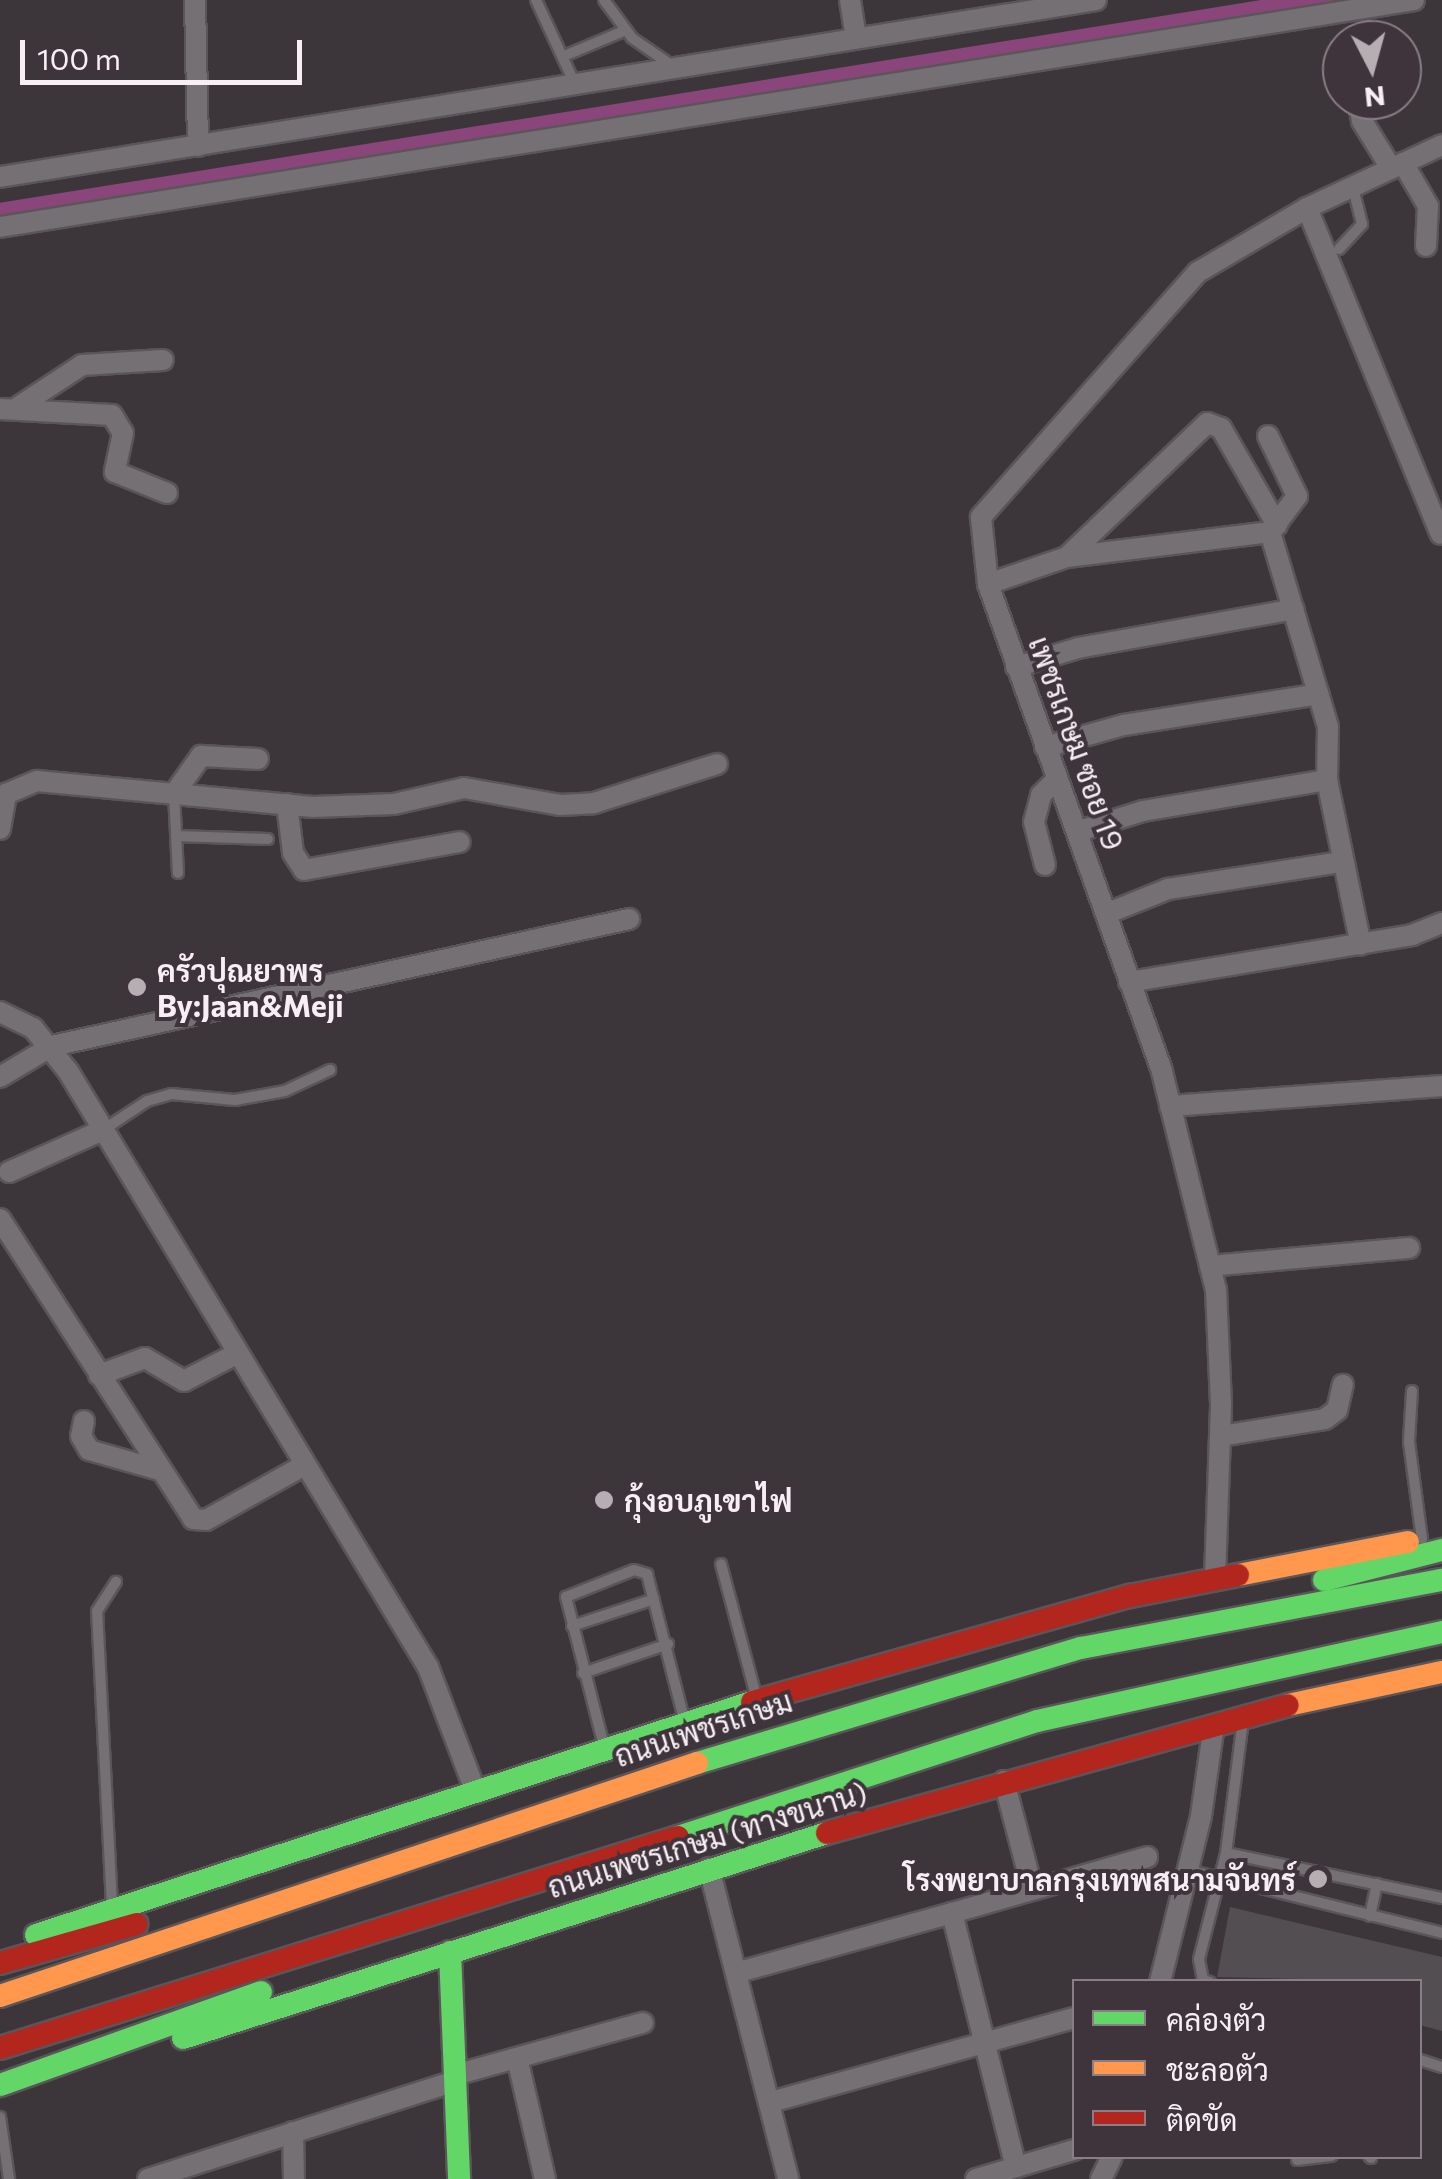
<!DOCTYPE html>
<meta charset="utf-8">
<style>
body{margin:0}
#map{position:relative;width:1442px;height:2179px;overflow:hidden;background:#3c363b;font-family:Commissioner,Sarabun,sans-serif}
div>[style]{position:absolute}
.canal>*{height:20px;margin:-10px;padding:0 10px;transform-origin:10px;border-radius:10px;background:#8a457b}
.building>*{inset:0;background:#534e52}
.roads{filter:drop-shadow(2px 0 #5a5559) drop-shadow(-2px 0 #5a5559) drop-shadow(0 2px #5a5559) drop-shadow(0 -2px #5a5559)}
.lane>*{height:10px;margin:-5px;padding:0 5px;transform-origin:5px;border-radius:5px;background:#747073}
.street>*{height:20px;margin:-10px;padding:0 10px;transform-origin:10px;border-radius:10px;background:#747073}
.fast>*{height:22px;margin:-11px;padding:0 11px;transform-origin:11px;border-radius:11px;background:#63d668}
.slow>*{height:22px;margin:-11px;padding:0 11px;transform-origin:11px;border-radius:11px;background:#ff974d}
.jam>*{height:22px;margin:-11px;padding:0 11px;transform-origin:11px;border-radius:11px;background:#b3261e}
.dots>*{width:28px;height:28px;translate:-50% -50%;box-sizing:border-box;border:5px solid #3f333c;border-radius:50%}
span{translate:-50% -50%;white-space:nowrap;text-align:center;line-height:1.15;-webkit-text-stroke:8px #3f333c;paint-order:stroke}
.street-label{font-size:30px;color:#f7eff4}
.poi-label{font-size:30px;color:#f7eff4;font-weight:700}
.left{translate:0 -50%;text-align:left}
.right{translate:-100% -50%;text-align:right}
.legend{position:absolute;left:1072px;top:1979px;width:350px;height:180px;box-sizing:border-box;background:#3f333c;border:2px solid #897e86;margin:0;padding:12px 18px;list-style:none;font-size:30px;color:#f7eff4}
.legend li{display:flex;align-items:center;gap:20px;height:50px}
.legend b{width:50px;border:2px solid #897e86}
.north{position:absolute;left:1322px;top:20px;width:100px;height:100px;box-sizing:border-box;background:#3f333c;border:2px solid #897e86;border-radius:50%;rotate:174deg;font-size:28px;font-weight:700;line-height:40px;text-align:center;color:#f7eff4}
.north::after{content:'';display:block;margin:auto;width:35px;height:45px;background:#b6aeb3;clip-path:polygon(50% 0,100% 100%,50% 72%,0 100%)}
.scale{position:absolute;left:20px;top:40px;width:282px;height:45px;box-sizing:border-box;border:5px solid #f7eff4;border-top:0;padding-left:12px;font-size:30px;line-height:35px;white-space:nowrap;color:#f7eff4;-webkit-text-stroke:8px #3f333c;paint-order:stroke}
</style>
<div id="map">
<div class="canal">
<i style="left:0;top:213px;width:1341px;rotate:-9.14deg"></i>
</div>
<div class="building">
<i style="clip-path:polygon(1230px 1907px,1442px 1957px,1442px 2031px,1420px 2025px,1420px 1982px,1217px 1977px)"></i>
</div>
<div class="roads">
<div class="lane">
<i style="left:536px;top:0;width:93px;rotate:65.1deg"></i>
<i style="left:604px;top:0;width:47px;rotate:53.6deg"></i>
<i style="left:632px;top:38px;width:51px;rotate:34.6deg"></i>
<i style="left:564px;top:56px;width:67px;rotate:-22.8deg"></i>
<i style="left:1339px;top:249px;width:34px;rotate:-47deg"></i>
<i style="left:1362px;top:224px;width:38px;rotate:-104deg"></i>
<i style="left:174px;top:794px;width:79px;rotate:87.1deg"></i>
<i style="left:176px;top:836px;width:92px;rotate:1.9deg"></i>
<i style="left:103px;top:1130px;width:53px;rotate:-33.4deg"></i>
<i style="left:147px;top:1101px;width:25px;rotate:-16deg"></i>
<i style="left:171px;top:1094px;width:64px;rotate:5.4deg"></i>
<i style="left:235px;top:1100px;width:51px;rotate:-10.2deg"></i>
<i style="left:285px;top:1091px;width:50px;rotate:-25deg"></i>
<i style="left:1412px;top:1391px;width:51px;rotate:93.4deg"></i>
<i style="left:1409px;top:1442px;width:98px;rotate:82.4deg"></i>
<i style="left:721px;top:1564px;width:137px;rotate:75.1deg"></i>
<i style="left:572px;top:1626px;width:86px;rotate:-18.2deg"></i>
<i style="left:583px;top:1673px;width:90px;rotate:-18.8deg"></i>
<i style="left:604px;top:1746px;width:154px;rotate:-104.3deg"></i>
<i style="left:566px;top:1597px;width:73px;rotate:-21.7deg"></i>
<i style="left:634px;top:1570px;width:14px;rotate:17deg"></i>
<i style="left:647px;top:1574px;width:150px;rotate:75.7deg"></i>
<i style="left:1226px;top:1853px;width:221px;rotate:11.8deg"></i>
<i style="left:1188px;top:1870px;width:262px;rotate:13.9deg"></i>
<i style="left:112px;top:1906px;width:295px;rotate:-92.9deg"></i>
<i style="left:97px;top:1611px;width:35px;rotate:-57deg"></i>
<i style="left:1370px;top:1916px;width:33px;rotate:-78deg"></i>
<i style="left:1210px;top:1982px;width:7px;rotate:-164deg"></i>
<i style="left:1203px;top:1980px;width:21px;rotate:-101deg"></i>
<i style="left:1199px;top:1959px;width:109px;rotate:-75.7deg"></i>
<i style="left:1226px;top:1853px;width:133px;rotate:-82.7deg"></i>
<i style="left:1420px;top:2060px;width:23px;rotate:18deg"></i>
<i style="left:0;top:2117px;width:63px;rotate:81.7deg"></i>
<i style="left:1369px;top:2156px;width:3px;rotate:45deg"></i>
<i style="left:1297px;top:2160px;width:35px;rotate:-7deg"></i>
</div>
<div class="street">
<i style="left:195px;top:0;width:146px;rotate:88.8deg"></i>
<i style="left:850px;top:0;width:38px;rotate:81deg"></i>
<i style="left:1358px;top:100px;width:21px;rotate:79deg"></i>
<i style="left:1362px;top:121px;width:55px;rotate:58.3deg"></i>
<i style="left:1403px;top:163px;width:50px;rotate:59.8deg"></i>
<i style="left:1428px;top:206px;width:40px;rotate:92.9deg"></i>
<i style="left:0;top:177px;width:1110px;rotate:-9.17deg"></i>
<i style="left:1307px;top:208px;width:352px;rotate:67.7deg"></i>
<i style="left:0;top:227px;width:1432px;rotate:-9.12deg"></i>
<i style="left:0;top:409px;width:112px;rotate:3.1deg"></i>
<i style="left:112px;top:415px;width:21px;rotate:59deg"></i>
<i style="left:123px;top:433px;width:40px;rotate:102deg"></i>
<i style="left:115px;top:472px;width:56px;rotate:22deg"></i>
<i style="left:15px;top:409px;width:80px;rotate:-33.3deg"></i>
<i style="left:82px;top:365px;width:81px;rotate:-3.5deg"></i>
<i style="left:1268px;top:436px;width:67px;rotate:64.2deg"></i>
<i style="left:1297px;top:496px;width:44px;rotate:126.6deg"></i>
<i style="left:1067px;top:557px;width:194px;rotate:-43.7deg"></i>
<i style="left:1207px;top:423px;width:15px;rotate:20deg"></i>
<i style="left:1221px;top:428px;width:112px;rotate:60deg"></i>
<i style="left:988px;top:584px;width:83px;rotate:-18.9deg"></i>
<i style="left:1067px;top:557px;width:205px;rotate:-7deg"></i>
<i style="left:1270px;top:532px;width:203px;rotate:73.4deg"></i>
<i style="left:1328px;top:727px;width:53px;rotate:91.1deg"></i>
<i style="left:1327px;top:780px;width:168px;rotate:78.4deg"></i>
<i style="left:1016px;top:667px;width:65px;rotate:-17deg"></i>
<i style="left:1078px;top:648px;width:219px;rotate:-10.2deg"></i>
<i style="left:1045px;top:747px;width:82px;rotate:-15.6deg"></i>
<i style="left:1124px;top:725px;width:197px;rotate:-9deg"></i>
<i style="left:174px;top:794px;width:47px;rotate:-54.6deg"></i>
<i style="left:201px;top:756px;width:57px;rotate:3deg"></i>
<i style="left:287px;top:804px;width:49px;rotate:83deg"></i>
<i style="left:293px;top:853px;width:20px;rotate:57deg"></i>
<i style="left:304px;top:870px;width:158px;rotate:-10.2deg"></i>
<i style="left:0;top:829px;width:36px;rotate:-80deg"></i>
<i style="left:6px;top:794px;width:34px;rotate:-23deg"></i>
<i style="left:37px;top:781px;width:277px;rotate:5.4deg"></i>
<i style="left:313px;top:807px;width:81px;rotate:-2.1deg"></i>
<i style="left:394px;top:804px;width:72px;rotate:-12.9deg"></i>
<i style="left:464px;top:788px;width:97px;rotate:10deg"></i>
<i style="left:560px;top:805px;width:34px;rotate:-3deg"></i>
<i style="left:594px;top:803px;width:129px;rotate:-17.6deg"></i>
<i style="left:1079px;top:831px;width:67px;rotate:-17.4deg"></i>
<i style="left:1143px;top:811px;width:187px;rotate:-9.6deg"></i>
<i style="left:1045px;top:865px;width:44px;rotate:-104.3deg"></i>
<i style="left:1034px;top:822px;width:28px;rotate:-75deg"></i>
<i style="left:1041px;top:795px;width:23px;rotate:-45deg"></i>
<i style="left:1108px;top:913px;width:65px;rotate:-21.8deg"></i>
<i style="left:1168px;top:889px;width:174px;rotate:-8.9deg"></i>
<i style="left:1129px;top:982px;width:287px;rotate:-9.4deg"></i>
<i style="left:1412px;top:935px;width:32px;rotate:-22deg"></i>
<i style="left:0;top:1012px;width:37px;rotate:26deg"></i>
<i style="left:33px;top:1028px;width:55px;rotate:50.9deg"></i>
<i style="left:68px;top:1071px;width:696px;rotate:58.87deg"></i>
<i style="left:428px;top:1667px;width:132px;rotate:69.1deg"></i>
<i style="left:0;top:1077px;width:61px;rotate:-30.8deg"></i>
<i style="left:52px;top:1046px;width:591px;rotate:-12.41deg"></i>
<i style="left:1170px;top:1106px;width:273px;rotate:-4.2deg"></i>
<i style="left:9px;top:1172px;width:103px;rotate:-24.1deg"></i>
<i style="left:0;top:1219px;width:357px;rotate:57.2deg"></i>
<i style="left:193px;top:1519px;width:13px;rotate:4deg"></i>
<i style="left:206px;top:1520px;width:113px;rotate:-29.1deg"></i>
<i style="left:1210px;top:1266px;width:200px;rotate:-5.2deg"></i>
<i style="left:99px;top:1375px;width:49px;rotate:-20.3deg"></i>
<i style="left:145px;top:1358px;width:45px;rotate:30.5deg"></i>
<i style="left:184px;top:1381px;width:59px;rotate:-27.4deg"></i>
<i style="left:84px;top:1421px;width:15px;rotate:101deg"></i>
<i style="left:81px;top:1436px;width:16px;rotate:60deg"></i>
<i style="left:89px;top:1450px;width:73px;rotate:15.9deg"></i>
<i style="left:1221px;top:1436px;width:105px;rotate:-9.3deg"></i>
<i style="left:1325px;top:1419px;width:15px;rotate:-37deg"></i>
<i style="left:1337px;top:1410px;width:26px;rotate:-77deg"></i>
<i style="left:1215px;top:1578px;width:174px;rotate:-88deg"></i>
<i style="left:1221px;top:1404px;width:114px;rotate:-92.5deg"></i>
<i style="left:1216px;top:1290px;width:226px;rotate:-103.9deg"></i>
<i style="left:1162px;top:1071px;width:517px;rotate:-109.66deg"></i>
<i style="left:988px;top:584px;width:67px;rotate:-96deg"></i>
<i style="left:981px;top:517px;width:327px;rotate:-48.5deg"></i>
<i style="left:1198px;top:272px;width:126px;rotate:-30.4deg"></i>
<i style="left:1307px;top:208px;width:149px;rotate:-25deg"></i>
<i style="left:1004px;top:1781px;width:111px;rotate:75.3deg"></i>
<i style="left:709px;top:1868px;width:321px;rotate:75.7deg"></i>
<i style="left:952px;top:1913px;width:203px;rotate:-16deg"></i>
<i style="left:739px;top:1972px;width:221px;rotate:-15.5deg"></i>
<i style="left:952px;top:1913px;width:262px;rotate:75.9deg"></i>
<i style="left:1160px;top:1982px;width:171px;rotate:-76.1deg"></i>
<i style="left:1201px;top:1816px;width:92px;rotate:-81.9deg"></i>
<i style="left:518px;top:2062px;width:120px;rotate:77deg"></i>
<i style="left:455px;top:2075px;width:195px;rotate:-15.5deg"></i>
<i style="left:771px;top:2102px;width:314px;rotate:-15.5deg"></i>
<i style="left:293px;top:2132px;width:47px;rotate:88.8deg"></i>
<i style="left:148px;top:2179px;width:322px;rotate:-17.7deg"></i>
<i style="left:976px;top:2179px;width:102px;rotate:-16.5deg"></i>
<i style="left:1101px;top:2179px;width:25px;rotate:-64deg"></i>
</div>
<div class="fast">
<i style="left:1324px;top:1580px;width:122px;rotate:-14.3deg"></i>
<i style="left:697px;top:1763px;width:401px;rotate:-16.7deg"></i>
<i style="left:1081px;top:1648px;width:367px;rotate:-10.7deg"></i>
<i style="left:678px;top:1837px;width:377px;rotate:-17.9deg"></i>
<i style="left:1037px;top:1721px;width:415px;rotate:-12.4deg"></i>
<i style="left:36px;top:1935px;width:753px;rotate:-18.03deg"></i>
<i style="left:450px;top:1952px;width:227px;rotate:87.7deg"></i>
<i style="left:183px;top:2038px;width:676px;rotate:-17.66deg"></i>
<i style="left:0;top:2085px;width:277px;rotate:-19.6deg"></i>
</div>
<div class="slow">
<i style="left:1238px;top:1575px;width:173px;rotate:-11deg"></i>
<i style="left:1288px;top:1705px;width:157px;rotate:-12.1deg"></i>
<i style="left:0;top:1996px;width:735px;rotate:-18.48deg"></i>
</div>
<div class="jam">
<i style="left:752px;top:1702px;width:393px;rotate:-15.7deg"></i>
<i style="left:1130px;top:1596px;width:110px;rotate:-11deg"></i>
<i style="left:827px;top:1833px;width:478px;rotate:-15.5deg"></i>
<i style="left:0;top:1963px;width:142px;rotate:-15.9deg"></i>
<i style="left:0;top:2048px;width:710px;rotate:-17.29deg"></i>
</div>
</div>
<div class="dots">
<i style="left:137px;top:987px;background:#b6aeb3"></i>
<i style="left:604px;top:1500px;background:#b6aeb3"></i>
<i style="left:1318px;top:1879px;background:#b6aeb3"></i>
</div>
<div class="street-label">
<span style="left:1077px;top:743px;rotate:70deg">เพชรเกษม ซอย 19</span>
<span style="left:703px;top:1728px;rotate:-18deg">ถนนเพชรเกษม</span>
<span style="left:707px;top:1839px;rotate:-17deg">ถนนเพชรเกษม (ทางขนาน)</span>
</div>
<div class="poi-label">
<span class="left" style="left:157px;top:987px">ครัวปุณยาพร<br>By:Jaan&amp;Meji</span>
<span class="left" style="left:624px;top:1500px">กุ้งอบภูเขาไฟ</span>
<span class="right" style="left:1296px;top:1879px">โรงพยาบาลกรุงเทพสนามจันทร์</span>
</div>
<ul class="legend">
<li><b style="height:12px;background:#63d668"></b>คล่องตัว</li>
<li><b style="height:12px;background:#ff974d"></b>ชะลอตัว</li>
<li><b style="height:12px;background:#b3261e"></b>ติดขัด</li>
</ul>
<div class="north">N</div>
<div class="scale">100 m</div>
</div>
